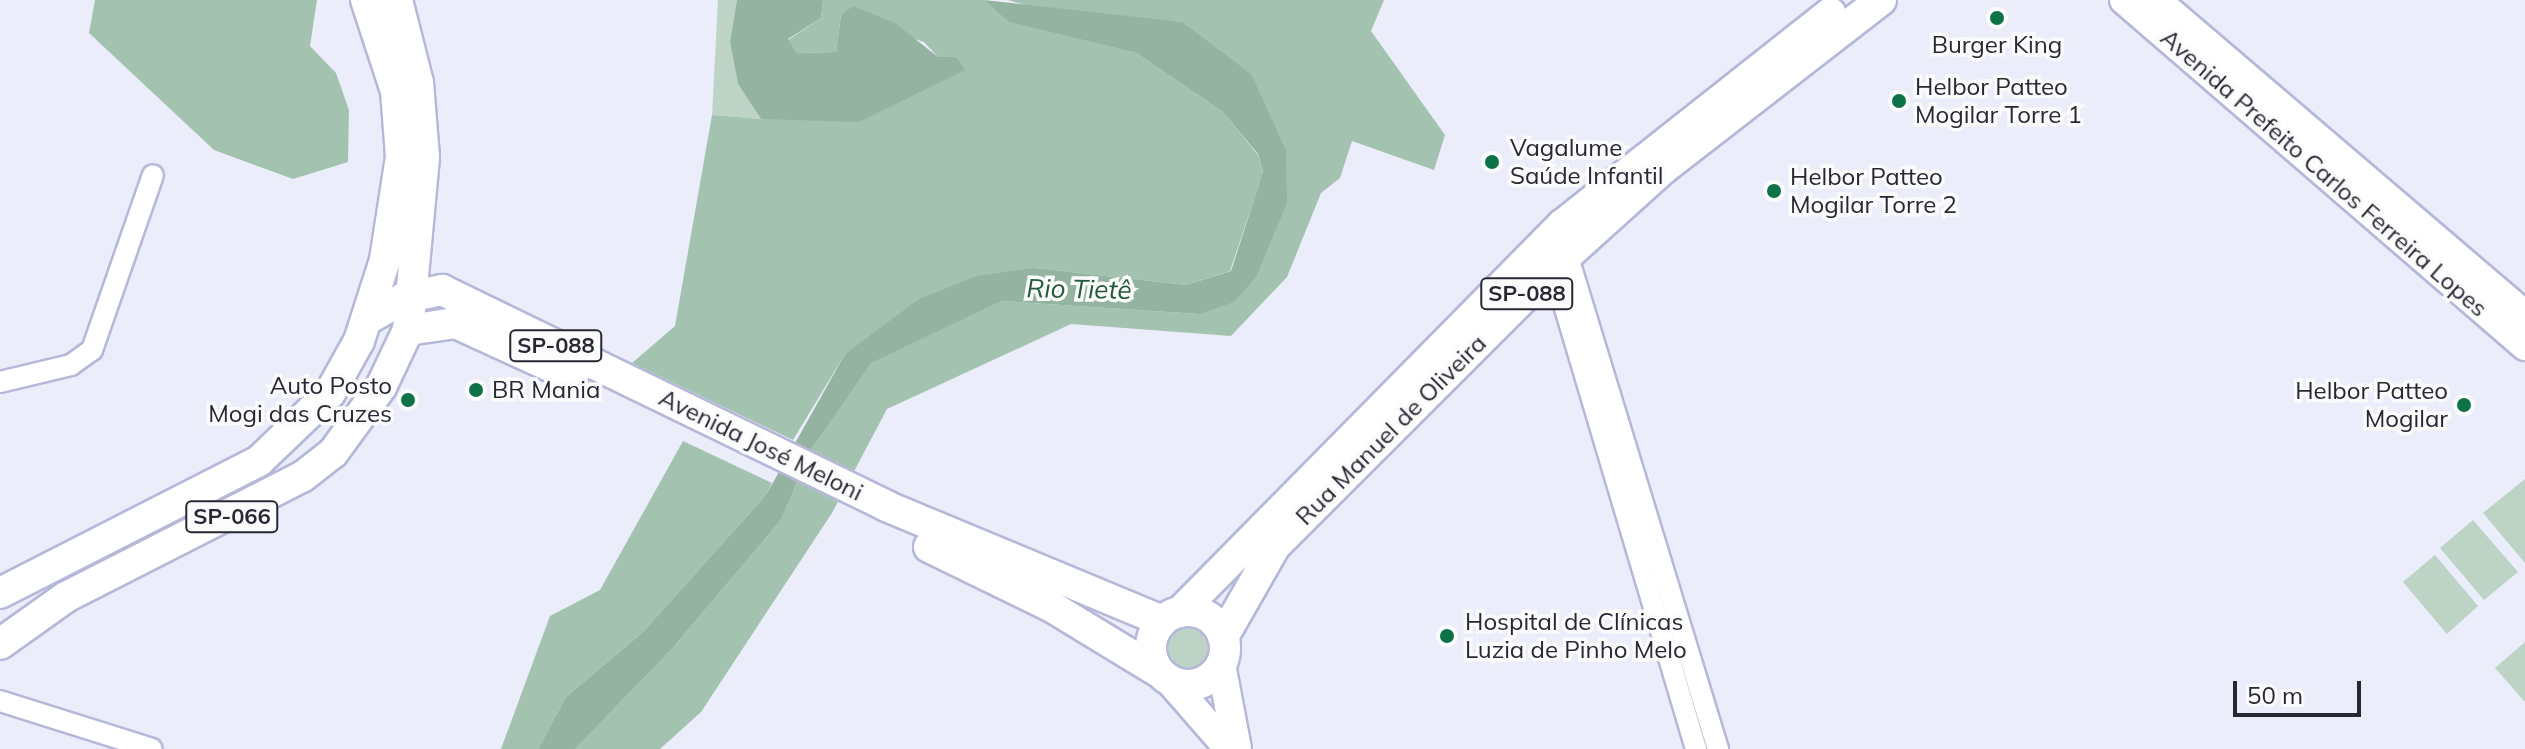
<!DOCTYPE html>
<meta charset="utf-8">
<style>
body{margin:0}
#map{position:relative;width:2525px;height:749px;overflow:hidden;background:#ebedfa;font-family:Mulish,sans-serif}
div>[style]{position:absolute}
.green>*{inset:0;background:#bcd3c5}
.round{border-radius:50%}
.forest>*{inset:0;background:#a3c3b0}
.water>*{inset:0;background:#94b3a1}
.roads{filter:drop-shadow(2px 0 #b6b8d9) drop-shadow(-2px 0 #b6b8d9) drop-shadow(0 2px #b6b8d9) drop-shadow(0 -2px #b6b8d9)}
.street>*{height:20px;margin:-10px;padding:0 10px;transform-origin:10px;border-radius:10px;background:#fff}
.secondary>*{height:28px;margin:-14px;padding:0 14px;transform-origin:14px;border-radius:14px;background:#fff}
.primary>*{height:30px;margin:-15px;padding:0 15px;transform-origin:15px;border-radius:15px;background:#fff}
.primary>.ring{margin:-15px;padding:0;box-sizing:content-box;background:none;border:30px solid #fff;border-radius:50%}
.dots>*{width:22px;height:22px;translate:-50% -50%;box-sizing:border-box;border:4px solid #fbfbfb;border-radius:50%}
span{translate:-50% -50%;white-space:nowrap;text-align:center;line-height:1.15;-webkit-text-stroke:7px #fbfbfb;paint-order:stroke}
.shield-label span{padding:2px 6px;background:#fbfbfb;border:2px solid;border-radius:6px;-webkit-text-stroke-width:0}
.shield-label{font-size:22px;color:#272834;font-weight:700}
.poi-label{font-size:24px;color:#272834}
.left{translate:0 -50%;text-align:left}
.right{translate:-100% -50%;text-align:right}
.street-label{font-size:24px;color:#272834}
.water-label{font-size:26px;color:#22583d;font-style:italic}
.scale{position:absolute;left:2233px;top:681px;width:128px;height:36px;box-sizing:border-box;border:4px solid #272834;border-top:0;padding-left:10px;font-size:24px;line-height:28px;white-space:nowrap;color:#272834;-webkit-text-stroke:6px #fbfbfb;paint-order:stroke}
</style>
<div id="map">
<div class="green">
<i style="clip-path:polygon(718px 0,737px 0,730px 42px,738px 84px,761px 119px,712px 115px)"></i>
<i style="clip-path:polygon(2525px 479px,2525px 563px,2483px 513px)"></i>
<i style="clip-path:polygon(2473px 520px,2518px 572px,2484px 600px,2440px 548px)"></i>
<i style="clip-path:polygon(2435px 555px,2478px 606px,2447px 634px,2403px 582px)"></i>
<i class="round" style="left:1161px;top:623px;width:48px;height:48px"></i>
<i style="clip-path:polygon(2525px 642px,2525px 702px,2495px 668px)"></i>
</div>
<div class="forest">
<i style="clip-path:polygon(95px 0,317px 0,310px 46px,336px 73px,349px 110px,348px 162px,293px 179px,214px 150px,89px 33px)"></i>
<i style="clip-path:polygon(823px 0,984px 0,1010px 22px,1136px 53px,1222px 111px,1258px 155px,1263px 173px,1230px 271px,1186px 285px,1035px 268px,845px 354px,793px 440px,632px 363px,675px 326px,712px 115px,761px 119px,938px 57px,924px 42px,841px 15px,836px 52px,797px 53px,788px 40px,821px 18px)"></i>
<i style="clip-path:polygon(1008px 0,1384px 0,1371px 31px,1445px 135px,1434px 170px,1352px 141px,1340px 178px,1321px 193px,1287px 277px,1231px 336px,1071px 324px,887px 409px,832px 513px,701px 712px,660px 749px,575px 749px,671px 650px,781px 520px,812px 448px,870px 363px,1002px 301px,1199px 314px,1287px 203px,1182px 22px,1052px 13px)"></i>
<i style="clip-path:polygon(683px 441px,772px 483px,766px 495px,643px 632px,566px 697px,538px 749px,501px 749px,550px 616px,600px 590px)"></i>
</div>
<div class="water">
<i style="clip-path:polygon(737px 0,823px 0,821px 18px,788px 39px,797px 53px,836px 52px,841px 15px,853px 6px,895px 23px,938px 57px,956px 57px,965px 70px,859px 122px,761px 119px,738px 84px,730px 42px)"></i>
<i style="clip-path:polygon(984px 0,1182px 22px,1251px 74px,1286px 150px,1287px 203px,1256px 277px,1234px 302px,1199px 314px,1002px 301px,871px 363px,812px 448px,781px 520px,671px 650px,575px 749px,538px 749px,566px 697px,643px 632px,766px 495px,845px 354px,919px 299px,977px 276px,1035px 268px,1186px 285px,1231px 271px,1263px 172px,1258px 154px,1222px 111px,1136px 53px,1009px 22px)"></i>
</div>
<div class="roads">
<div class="street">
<i style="left:1567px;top:254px;width:518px;rotate:73.04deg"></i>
<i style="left:1553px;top:268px;width:502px;rotate:73.44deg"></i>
<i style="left:0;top:382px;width:73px;rotate:-13.5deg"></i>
<i style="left:71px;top:365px;width:26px;rotate:-36deg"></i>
<i style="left:92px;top:350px;width:185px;rotate:-70.8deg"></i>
<i style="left:0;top:701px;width:159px;rotate:17.5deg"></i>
</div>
<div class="secondary">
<i style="left:2124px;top:0;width:530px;rotate:40.79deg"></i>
<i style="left:2156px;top:0;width:485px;rotate:40.5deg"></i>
<i style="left:1221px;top:664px;width:86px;rotate:79.3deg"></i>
<i style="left:1169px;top:680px;width:91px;rotate:49deg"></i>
</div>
<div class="primary">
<i style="left:366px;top:320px;width:44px;rotate:-30.1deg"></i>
<i style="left:404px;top:298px;width:39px;rotate:-12deg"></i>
<i style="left:442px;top:290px;width:494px;rotate:25.9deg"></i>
<i style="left:886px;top:506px;width:299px;rotate:22.6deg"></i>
<i style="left:408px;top:330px;width:49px;rotate:-8.3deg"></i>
<i style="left:456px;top:323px;width:128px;rotate:24.6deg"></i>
<i style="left:929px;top:547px;width:137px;rotate:26deg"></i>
<i style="left:1052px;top:607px;width:125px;rotate:31.3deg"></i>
<i style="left:0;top:593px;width:291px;rotate:-27deg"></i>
<i style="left:259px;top:461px;width:98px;rotate:-43.8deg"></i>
<i style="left:330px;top:393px;width:60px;rotate:-60.9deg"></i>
<i style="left:359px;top:341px;width:85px;rotate:-72.2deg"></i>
<i style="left:385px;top:260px;width:104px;rotate:-81.2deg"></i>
<i style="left:401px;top:157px;width:66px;rotate:-94.3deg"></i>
<i style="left:396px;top:91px;width:96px;rotate:-108.2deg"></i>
<i class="ring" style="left:1151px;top:611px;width:44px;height:44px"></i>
<i style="left:1180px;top:612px;width:544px;rotate:-45.37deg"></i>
<i style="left:1562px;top:225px;width:342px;rotate:-38.3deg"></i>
<i style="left:1223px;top:637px;width:105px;rotate:-60.3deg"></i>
<i style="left:1275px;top:546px;width:393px;rotate:-45deg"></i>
<i style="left:1553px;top:268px;width:148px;rotate:-42deg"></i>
<i style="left:1663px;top:169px;width:276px;rotate:-37.8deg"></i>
<i style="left:0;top:644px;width:81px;rotate:-35.5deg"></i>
<i style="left:66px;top:597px;width:265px;rotate:-27deg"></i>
<i style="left:302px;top:477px;width:39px;rotate:-38deg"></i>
<i style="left:333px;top:453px;width:82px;rotate:-54deg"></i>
<i style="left:381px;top:387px;width:63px;rotate:-64.7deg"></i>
<i style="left:408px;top:330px;width:174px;rotate:-84.7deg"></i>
<i style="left:424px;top:157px;width:74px;rotate:-94.6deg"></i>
<i style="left:418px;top:83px;width:86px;rotate:-104.2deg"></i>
</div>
</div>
<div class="dots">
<i style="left:1997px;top:18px;background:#0e7249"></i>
<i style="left:1899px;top:101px;background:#0e7249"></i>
<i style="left:1492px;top:162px;background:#0e7249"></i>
<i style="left:1774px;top:191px;background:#0e7249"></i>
<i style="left:476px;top:390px;background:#0e7249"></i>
<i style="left:408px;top:400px;background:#0e7249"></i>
<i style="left:2464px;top:405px;background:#0e7249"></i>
<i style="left:1447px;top:636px;background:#0e7249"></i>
</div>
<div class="shield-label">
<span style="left:1527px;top:294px">SP-088</span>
<span style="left:556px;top:346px">SP-088</span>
<span style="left:232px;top:517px">SP-066</span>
</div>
<div class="poi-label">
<span style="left:1997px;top:45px">Burger King</span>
<span class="left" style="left:1915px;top:101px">Helbor Patteo<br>Mogilar Torre 1</span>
<span class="left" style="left:1510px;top:162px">Vagalume<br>Saúde Infantil</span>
<span class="left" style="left:1790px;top:191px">Helbor Patteo<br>Mogilar Torre 2</span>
<span class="right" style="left:392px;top:400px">Auto Posto<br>Mogi das Cruzes</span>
<span class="left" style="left:492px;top:390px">BR Mania</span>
<span class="right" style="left:2448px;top:405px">Helbor Patteo<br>Mogilar</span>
<span class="left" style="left:1465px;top:636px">Hospital de Clínicas<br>Luzia de Pinho Melo</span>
</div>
<div class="street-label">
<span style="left:2324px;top:173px;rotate:41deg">Avenida Prefeito Carlos Ferreira Lopes</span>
<span style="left:1391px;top:430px;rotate:-45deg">Rua Manuel de Oliveira</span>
<span style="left:761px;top:445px;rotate:26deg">Avenida José Meloni</span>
</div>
<div class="water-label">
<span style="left:1079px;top:289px;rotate:1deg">Rio Tietê</span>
</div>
<div class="scale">50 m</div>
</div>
